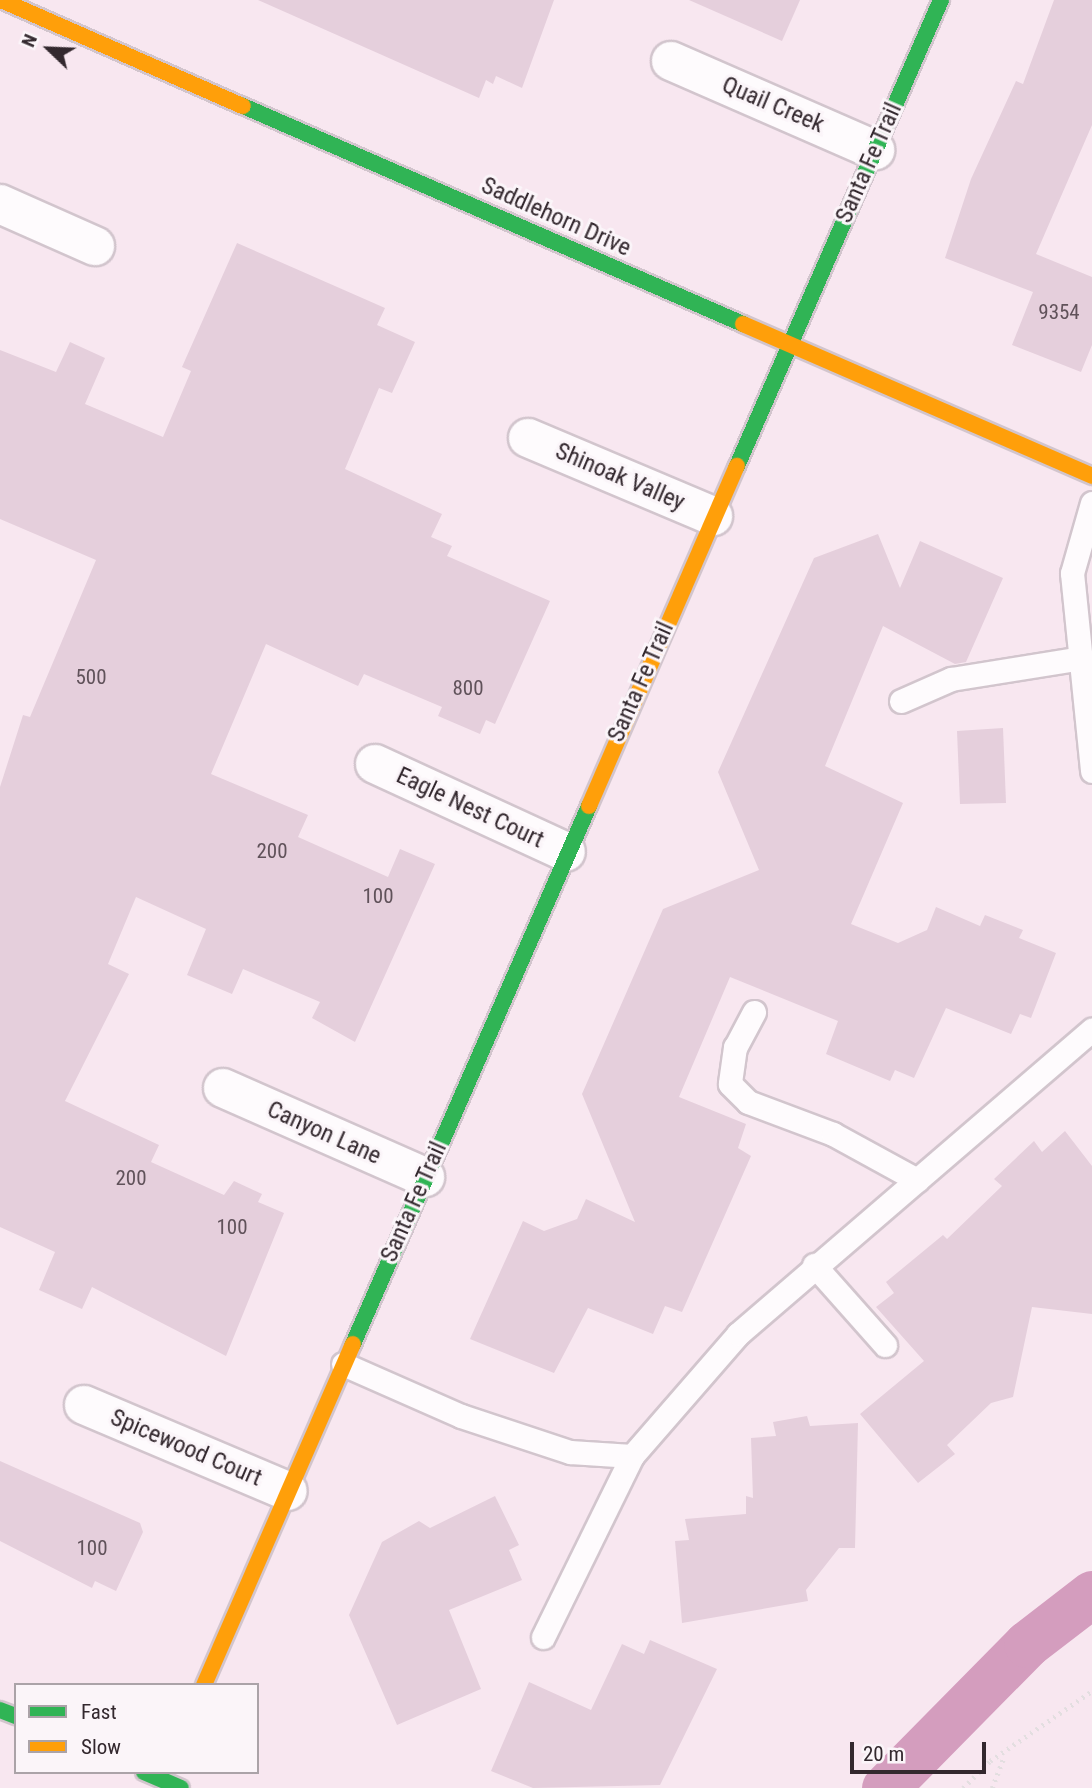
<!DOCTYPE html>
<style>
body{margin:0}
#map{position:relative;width:1092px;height:1788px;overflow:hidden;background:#f8e7f0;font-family:"Roboto Condensed",sans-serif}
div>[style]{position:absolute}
.canal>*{height:47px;margin:-23.5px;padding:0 23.5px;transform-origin:23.5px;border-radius:23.5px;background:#d49dbe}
.building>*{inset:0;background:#e5cfdc}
.path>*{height:4.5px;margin-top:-2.25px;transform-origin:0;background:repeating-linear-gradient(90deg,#e3dee0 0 2px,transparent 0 7px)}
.roads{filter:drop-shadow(2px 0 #d2c5cd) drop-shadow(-2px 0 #d2c5cd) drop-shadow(0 2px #d2c5cd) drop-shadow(0 -2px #d2c5cd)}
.lane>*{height:23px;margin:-11.5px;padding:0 11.5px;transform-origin:11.5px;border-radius:11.5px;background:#fefbfd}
.street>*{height:38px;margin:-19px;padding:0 19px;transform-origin:19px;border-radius:19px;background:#fefbfd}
.fast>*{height:16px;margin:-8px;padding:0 8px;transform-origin:8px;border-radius:8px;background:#30b455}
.slow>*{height:16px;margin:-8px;padding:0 8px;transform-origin:8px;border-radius:8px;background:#ff9f0a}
span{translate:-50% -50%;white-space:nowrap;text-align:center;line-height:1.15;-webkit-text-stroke:6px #fbf5f9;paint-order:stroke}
.number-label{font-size:21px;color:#60525a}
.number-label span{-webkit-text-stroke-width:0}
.street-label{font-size:24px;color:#33282e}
.legend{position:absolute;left:14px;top:1683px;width:245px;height:91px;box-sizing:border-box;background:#fbf5f9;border:2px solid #aba3a8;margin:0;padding:9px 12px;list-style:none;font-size:21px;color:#33282e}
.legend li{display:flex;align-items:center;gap:14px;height:35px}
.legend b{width:35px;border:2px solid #aba3a8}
.north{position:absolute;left:14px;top:14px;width:70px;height:70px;-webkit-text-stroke:5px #fbf5f9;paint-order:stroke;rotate:293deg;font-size:19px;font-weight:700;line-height:28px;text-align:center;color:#33282e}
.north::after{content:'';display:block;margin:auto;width:24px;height:32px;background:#33282e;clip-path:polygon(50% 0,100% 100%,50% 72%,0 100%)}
.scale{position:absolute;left:850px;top:1742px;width:136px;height:32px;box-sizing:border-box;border:4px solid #33282e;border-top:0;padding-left:9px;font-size:21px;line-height:24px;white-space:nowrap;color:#33282e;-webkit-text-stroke:5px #fbf5f9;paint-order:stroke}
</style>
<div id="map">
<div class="canal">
<i style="left:885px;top:1788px;width:202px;rotate:-45.4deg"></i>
<i style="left:1027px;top:1644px;width:82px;rotate:-37.6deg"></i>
</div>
<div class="building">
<i style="clip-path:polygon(258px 0,554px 0,522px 88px,496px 76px,493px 84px,486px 80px,479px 98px)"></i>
<i style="clip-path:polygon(689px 0,800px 0,782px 41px)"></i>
<i style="clip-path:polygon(1054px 0,1092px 0,1092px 125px,1036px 254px,1092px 277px,1092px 345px,1081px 372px,1012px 345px,1033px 292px,945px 258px,971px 179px,1016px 81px,1023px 84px)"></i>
<i style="clip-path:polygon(237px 243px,385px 308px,377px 325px,415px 342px,392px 393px,379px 388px,345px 469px,442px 514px,431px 537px,452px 546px,447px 556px,550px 601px,495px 724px,486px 720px,480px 734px,438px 716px,442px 707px,364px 674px,358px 686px,266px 644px,211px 774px,308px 815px,298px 837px,388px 877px,400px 849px,435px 864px,355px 1042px,312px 1018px,320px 1002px,243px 969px,232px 994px,187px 975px,206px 929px,136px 897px,108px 964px,129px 974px,65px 1101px,159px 1145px,151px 1162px,224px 1195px,234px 1181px,262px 1194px,258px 1202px,284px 1213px,226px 1356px,92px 1287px,82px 1309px,39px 1290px,55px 1252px,0 1227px,0 787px,23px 715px,30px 717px,96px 560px,0 519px,0 350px,56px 372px,70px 342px,105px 358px,85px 404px,163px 437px,191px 371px,182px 367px)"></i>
<i style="clip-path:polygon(878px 534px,900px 588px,920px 541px,1003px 578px,966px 662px,955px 664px,883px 626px,825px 766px,903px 803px,851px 924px,898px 943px,927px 930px,936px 907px,980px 926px,985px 915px,1023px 930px,1019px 938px,1056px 953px,1031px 1018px,1020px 1014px,1011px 1034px,946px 1008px,914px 1078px,895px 1070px,890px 1081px,826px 1054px,838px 1021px,730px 977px,679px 1097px,746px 1124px,738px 1148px,751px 1156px,682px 1312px,665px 1306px,653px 1334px,588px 1308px,554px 1373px,470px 1339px,523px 1221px,544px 1231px,577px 1219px,586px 1199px,635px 1222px,582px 1094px,663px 909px,759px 870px,718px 772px,814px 558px)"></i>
<i style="clip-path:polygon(1003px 728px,1006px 803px,960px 804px,957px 731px)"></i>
<i style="clip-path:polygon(1065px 1131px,1092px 1166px,1092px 1314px,1032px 1307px,1013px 1397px,991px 1403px,947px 1445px,955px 1454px,918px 1483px,860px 1414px,924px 1361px,876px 1307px,894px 1293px,886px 1282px,943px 1235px,947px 1239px,1002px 1186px,994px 1179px,1034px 1141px,1042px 1152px)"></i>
<i style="clip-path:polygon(807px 1416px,810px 1426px,858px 1423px,855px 1548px,839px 1548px,806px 1590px,808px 1601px,682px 1623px,675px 1541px,689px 1540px,685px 1519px,746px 1514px,746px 1496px,753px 1498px,751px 1438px,776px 1436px,773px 1422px)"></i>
<i style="clip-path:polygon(0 1461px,140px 1523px,143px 1532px,116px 1591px,95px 1581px,92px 1588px,0 1541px)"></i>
<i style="clip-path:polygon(495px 1496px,519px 1545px,509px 1550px,522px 1580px,449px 1610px,481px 1689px,397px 1725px,349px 1615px,382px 1542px,419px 1521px,430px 1528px)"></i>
<i style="clip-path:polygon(650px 1640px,717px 1669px,660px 1785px,533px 1788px,491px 1771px,529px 1682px,591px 1710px,622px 1644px,644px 1654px)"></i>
</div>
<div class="path">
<i style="left:963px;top:1788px;width:38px;rotate:-45deg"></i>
<i style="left:990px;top:1761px;width:124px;rotate:-34.5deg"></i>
<i style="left:992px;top:1788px;width:34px;rotate:-69deg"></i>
</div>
<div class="roads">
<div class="lane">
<i style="left:1092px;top:503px;width:73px;rotate:105.9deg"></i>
<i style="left:1072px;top:573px;width:199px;rotate:84.2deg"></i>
<i style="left:901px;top:701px;width:55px;rotate:-23.7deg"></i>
<i style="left:951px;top:679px;width:127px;rotate:-9.1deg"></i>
<i style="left:754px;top:1012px;width:40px;rotate:118deg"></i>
<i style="left:735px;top:1047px;width:37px;rotate:98deg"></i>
<i style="left:730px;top:1084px;width:25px;rotate:45deg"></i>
<i style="left:748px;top:1102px;width:91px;rotate:20.6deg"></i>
<i style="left:833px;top:1134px;width:96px;rotate:28.7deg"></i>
<i style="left:814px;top:1265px;width:107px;rotate:48.4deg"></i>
<i style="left:343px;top:1364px;width:129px;rotate:23.8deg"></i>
<i style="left:461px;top:1416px;width:115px;rotate:18.3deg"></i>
<i style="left:570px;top:1452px;width:62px;rotate:3.7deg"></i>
<i style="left:632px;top:1456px;width:162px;rotate:-49deg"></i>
<i style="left:738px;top:1334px;width:467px;rotate:-40.7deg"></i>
<i style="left:543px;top:1637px;width:202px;rotate:-63.8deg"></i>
</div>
<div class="street">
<i style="left:671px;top:61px;width:223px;rotate:23.6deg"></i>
<i style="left:0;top:204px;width:104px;rotate:23.9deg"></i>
<i style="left:528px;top:438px;width:201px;rotate:22.9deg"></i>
<i style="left:375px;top:764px;width:210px;rotate:24.7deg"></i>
<i style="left:223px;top:1088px;width:221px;rotate:23.8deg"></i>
<i style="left:84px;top:1405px;width:221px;rotate:22.9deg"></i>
</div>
<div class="fast">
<i style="left:243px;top:106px;width:545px;rotate:23.56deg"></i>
<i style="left:737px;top:466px;width:509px;rotate:-66.36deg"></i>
<i style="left:353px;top:1344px;width:587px;rotate:-66.31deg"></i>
<i style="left:0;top:1710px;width:17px;rotate:21deg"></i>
<i style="left:144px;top:1772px;width:40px;rotate:23.4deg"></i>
</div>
<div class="slow">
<i style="left:1px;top:0;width:264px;rotate:23.7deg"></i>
<i style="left:743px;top:324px;width:381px;rotate:23.5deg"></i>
<i style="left:589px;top:806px;width:371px;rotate:-66.5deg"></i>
<i style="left:204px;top:1685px;width:372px;rotate:-66.4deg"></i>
</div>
</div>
<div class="number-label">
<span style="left:1059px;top:312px">9354</span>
<span style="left:91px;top:677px">500</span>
<span style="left:468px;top:688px">800</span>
<span style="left:272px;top:851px">200</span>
<span style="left:378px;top:896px">100</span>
<span style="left:131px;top:1178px">200</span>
<span style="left:232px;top:1227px">100</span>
<span style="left:92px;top:1548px">100</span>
</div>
<div class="street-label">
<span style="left:773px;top:105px;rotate:23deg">Quail Creek</span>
<span style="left:869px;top:163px;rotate:-66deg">Santa Fe Trail</span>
<span style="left:556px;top:217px;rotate:24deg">Saddlehorn Drive</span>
<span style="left:620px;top:477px;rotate:23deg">Shinoak Valley</span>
<span style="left:641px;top:682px;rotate:-66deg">Santa Fe Trail</span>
<span style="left:470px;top:808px;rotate:25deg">Eagle Nest Court</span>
<span style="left:324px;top:1133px;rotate:24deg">Canyon Lane</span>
<span style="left:414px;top:1202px;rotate:-66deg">Santa Fe Trail</span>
<span style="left:186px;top:1448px;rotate:23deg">Spicewood Court</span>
</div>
<ul class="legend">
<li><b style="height:9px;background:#30b455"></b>Fast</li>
<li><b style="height:9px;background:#ff9f0a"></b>Slow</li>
</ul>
<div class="north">N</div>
<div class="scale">20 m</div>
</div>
